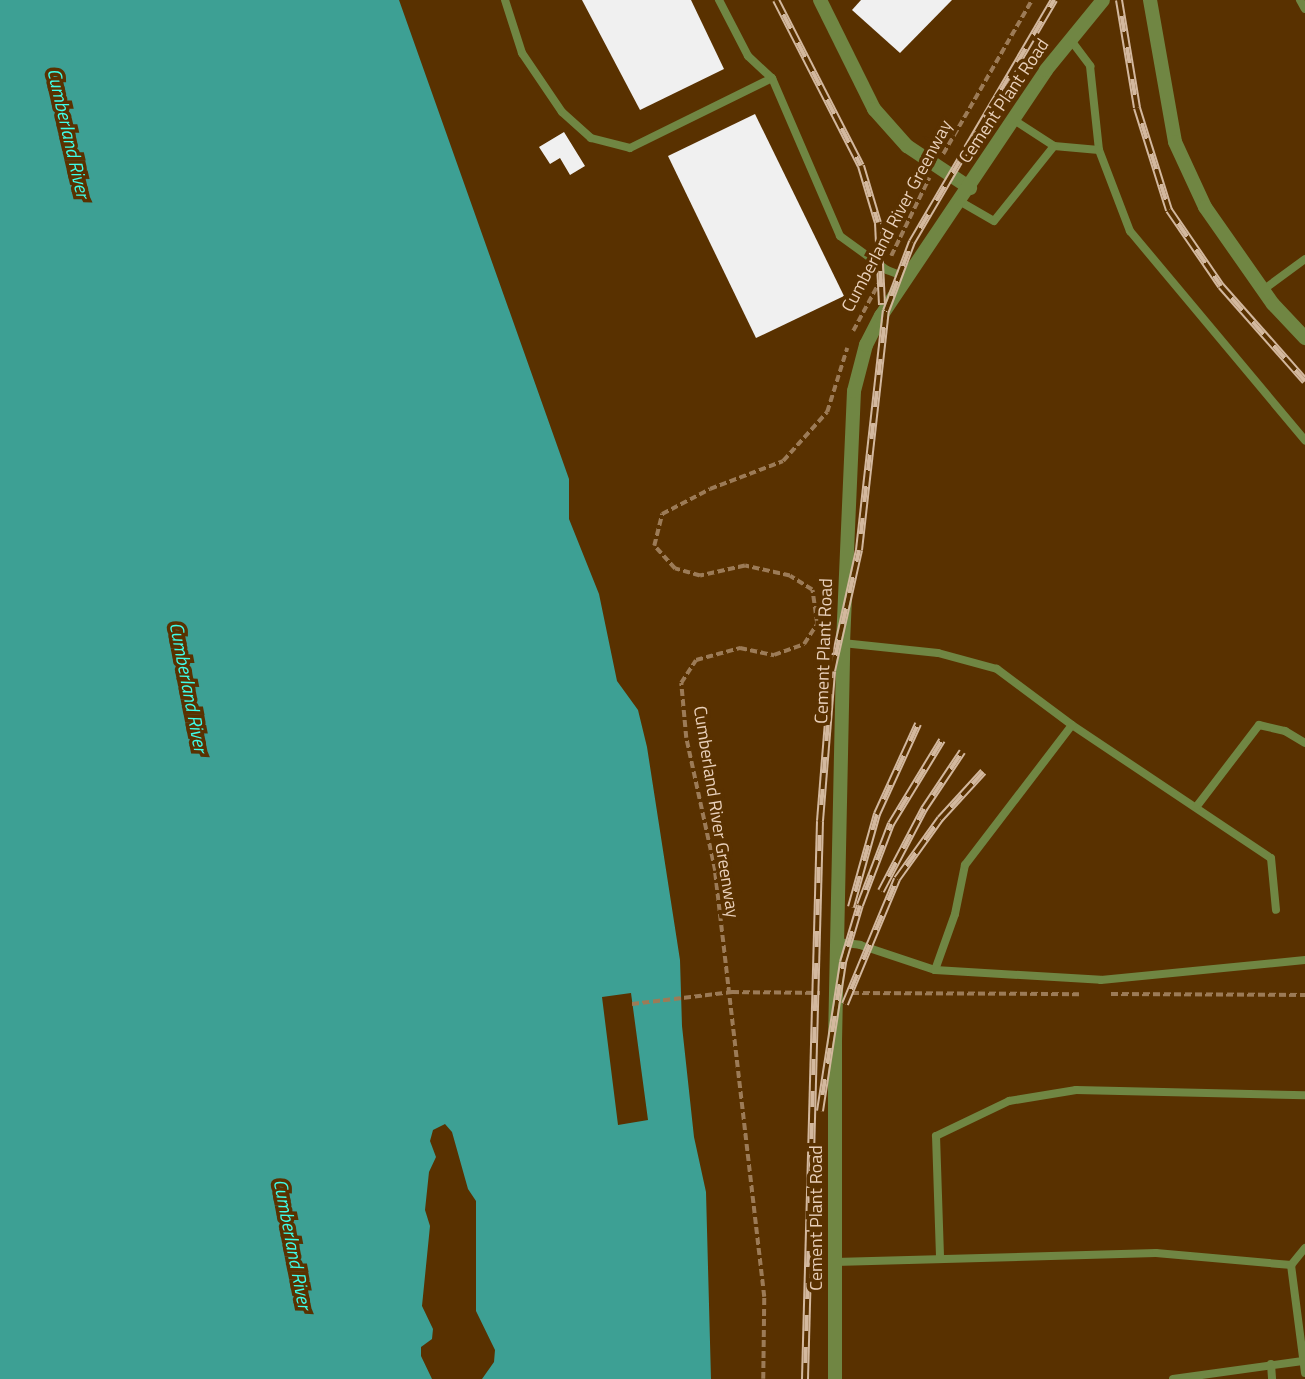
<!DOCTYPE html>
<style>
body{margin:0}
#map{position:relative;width:1305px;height:1379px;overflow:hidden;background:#593100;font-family:"Titillium Web",sans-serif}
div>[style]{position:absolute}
.water>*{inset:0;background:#3da094}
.building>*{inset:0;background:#f0f0f0}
.path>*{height:3.5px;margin-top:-1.75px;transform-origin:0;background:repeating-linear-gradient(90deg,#9c7b57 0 7px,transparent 0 10.5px)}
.service>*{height:8px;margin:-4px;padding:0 4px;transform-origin:4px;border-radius:4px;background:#708643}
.minor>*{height:14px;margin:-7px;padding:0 7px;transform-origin:7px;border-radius:7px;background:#708643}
.rail>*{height:8px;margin-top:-4px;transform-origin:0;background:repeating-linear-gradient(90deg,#593100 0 16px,#d3b89e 0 32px);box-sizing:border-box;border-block:2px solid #d3b89e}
span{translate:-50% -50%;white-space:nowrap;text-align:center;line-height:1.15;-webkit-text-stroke:7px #593100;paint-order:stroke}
.street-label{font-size:18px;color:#e9d0ba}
.water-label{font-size:19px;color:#3efde9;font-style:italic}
</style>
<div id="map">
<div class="water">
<i style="clip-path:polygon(evenodd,0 0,399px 0,569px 479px,569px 519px,599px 594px,617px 681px,638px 710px,647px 747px,680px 960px,682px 1026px,694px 1137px,706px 1192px,711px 1379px,482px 1379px,494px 1362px,495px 1350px,476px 1311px,476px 1201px,468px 1189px,452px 1132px,445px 1124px,433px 1130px,430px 1141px,436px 1157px,429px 1172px,425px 1210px,430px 1226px,422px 1306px,433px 1329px,432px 1339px,421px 1347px,421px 1356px,432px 1379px,0 1379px,0 0,631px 993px,648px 1120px,618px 1125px,602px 997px,631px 993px)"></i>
</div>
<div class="building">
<i style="clip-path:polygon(582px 0,691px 0,724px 69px,640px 110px)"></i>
<i style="clip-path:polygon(861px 0,952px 0,900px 53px,852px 10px)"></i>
<i style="clip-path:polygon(755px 114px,844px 296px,756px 338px,668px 156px)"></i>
<i style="clip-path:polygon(564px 132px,585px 166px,570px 175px,560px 158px,550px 164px,539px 147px)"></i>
</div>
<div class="path">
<i style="left:943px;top:154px;width:178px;rotate:-60deg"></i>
<i style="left:891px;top:256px;width:87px;rotate:-64deg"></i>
<i style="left:853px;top:331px;width:59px;rotate:-61.7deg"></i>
<i style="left:852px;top:993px;width:227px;rotate:0.3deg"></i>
<i style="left:1111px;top:994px;width:194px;rotate:0.3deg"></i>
<i style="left:632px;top:1004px;width:101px;rotate:-6.8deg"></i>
<i style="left:732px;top:992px;width:88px;rotate:0.7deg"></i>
<i style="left:763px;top:1379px;width:82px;rotate:-89.3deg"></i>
<i style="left:764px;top:1297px;width:429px;rotate:-96.6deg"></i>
<i style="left:715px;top:871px;width:136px;rotate:-102.3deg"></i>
<i style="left:686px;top:738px;width:55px;rotate:-95.2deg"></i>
<i style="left:681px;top:683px;width:27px;rotate:-57deg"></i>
<i style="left:696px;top:660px;width:46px;rotate:-15.3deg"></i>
<i style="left:740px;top:648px;width:35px;rotate:12deg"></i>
<i style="left:774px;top:655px;width:32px;rotate:-20deg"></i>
<i style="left:804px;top:644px;width:24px;rotate:-57deg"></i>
<i style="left:817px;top:624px;width:34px;rotate:-98deg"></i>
<i style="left:812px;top:590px;width:26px;rotate:-148deg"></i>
<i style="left:790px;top:576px;width:46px;rotate:-167.5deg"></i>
<i style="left:745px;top:566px;width:46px;rotate:167.5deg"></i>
<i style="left:700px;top:576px;width:26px;rotate:-164deg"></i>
<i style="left:675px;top:569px;width:31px;rotate:-132deg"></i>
<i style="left:654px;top:546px;width:33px;rotate:-76deg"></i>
<i style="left:662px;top:514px;width:54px;rotate:-27.5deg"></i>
<i style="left:710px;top:489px;width:78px;rotate:-21deg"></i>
<i style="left:783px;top:461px;width:66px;rotate:-48.1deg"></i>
<i style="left:827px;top:412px;width:67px;rotate:-72.6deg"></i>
</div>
<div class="service">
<i style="left:505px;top:0;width:56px;rotate:72.2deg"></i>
<i style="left:522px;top:53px;width:71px;rotate:55.9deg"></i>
<i style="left:562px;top:112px;width:39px;rotate:42deg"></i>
<i style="left:591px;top:138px;width:40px;rotate:14.4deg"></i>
<i style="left:630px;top:148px;width:158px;rotate:-26.2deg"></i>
<i style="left:719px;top:0;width:63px;rotate:62.6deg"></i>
<i style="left:748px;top:56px;width:33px;rotate:43deg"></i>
<i style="left:772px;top:78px;width:172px;rotate:66.7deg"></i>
<i style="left:840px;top:236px;width:58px;rotate:35.9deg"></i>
<i style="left:887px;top:270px;width:22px;rotate:21deg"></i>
<i style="left:1300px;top:0;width:10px;rotate:61deg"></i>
<i style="left:1070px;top:39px;width:34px;rotate:53deg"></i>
<i style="left:1090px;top:66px;width:84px;rotate:83.9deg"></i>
<i style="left:1099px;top:150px;width:87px;rotate:69.1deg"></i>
<i style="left:1130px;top:231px;width:273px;rotate:50.1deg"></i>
<i style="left:1014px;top:120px;width:48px;rotate:33deg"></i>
<i style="left:1054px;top:146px;width:45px;rotate:5.1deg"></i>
<i style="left:961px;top:202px;width:38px;rotate:30deg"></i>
<i style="left:994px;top:221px;width:96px;rotate:-51.3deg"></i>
<i style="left:1263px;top:290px;width:52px;rotate:-36.4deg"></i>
<i style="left:1072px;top:725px;width:239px;rotate:33.8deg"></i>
<i style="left:1271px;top:858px;width:52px;rotate:84.5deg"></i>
<i style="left:1197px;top:806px;width:102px;rotate:-52.6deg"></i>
<i style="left:1259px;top:725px;width:27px;rotate:13deg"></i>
<i style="left:1285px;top:731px;width:23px;rotate:31deg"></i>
<i style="left:837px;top:942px;width:23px;rotate:7deg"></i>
<i style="left:860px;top:945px;width:79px;rotate:18.4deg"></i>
<i style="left:935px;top:970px;width:59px;rotate:-70.3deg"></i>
<i style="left:955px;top:914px;width:50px;rotate:-78.5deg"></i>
<i style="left:965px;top:865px;width:176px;rotate:-52.6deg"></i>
<i style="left:1072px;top:725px;width:94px;rotate:-143.3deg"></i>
<i style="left:997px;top:669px;width:61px;rotate:-164.8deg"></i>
<i style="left:938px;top:653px;width:96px;rotate:-174deg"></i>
<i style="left:935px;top:970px;width:166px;rotate:3.4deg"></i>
<i style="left:1101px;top:980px;width:205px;rotate:-5.6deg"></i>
<i style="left:1305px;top:1248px;width:22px;rotate:129deg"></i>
<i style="left:1291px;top:1265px;width:109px;rotate:82.6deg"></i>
<i style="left:940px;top:1256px;width:120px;rotate:-91.9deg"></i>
<i style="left:936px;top:1136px;width:81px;rotate:-25.6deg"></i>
<i style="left:1009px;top:1101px;width:68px;rotate:-9.3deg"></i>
<i style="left:1076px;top:1090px;width:229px;rotate:1.3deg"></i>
<i style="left:835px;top:1262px;width:321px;rotate:-1.6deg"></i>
<i style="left:1156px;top:1253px;width:136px;rotate:5.1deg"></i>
<i style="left:1271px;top:1364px;width:15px;rotate:86deg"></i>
<i style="left:1173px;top:1379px;width:131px;rotate:-7.9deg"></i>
</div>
<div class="minor">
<i style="left:820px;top:0;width:122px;rotate:63.6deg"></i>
<i style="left:874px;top:109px;width:50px;rotate:48.3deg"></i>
<i style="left:907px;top:146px;width:76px;rotate:33.7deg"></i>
<i style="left:1150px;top:0;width:144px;rotate:80deg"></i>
<i style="left:1175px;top:142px;width:72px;rotate:65.2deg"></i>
<i style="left:1205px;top:207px;width:118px;rotate:55deg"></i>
<i style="left:1273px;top:304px;width:47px;rotate:46.7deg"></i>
<i style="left:835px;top:1379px;width:338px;rotate:-90deg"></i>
<i style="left:835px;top:1041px;width:398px;rotate:-88.8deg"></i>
<i style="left:843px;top:643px;width:252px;rotate:-87.5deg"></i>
<i style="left:854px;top:391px;width:48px;rotate:-75.4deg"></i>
<i style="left:866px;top:345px;width:33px;rotate:-63deg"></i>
<i style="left:881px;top:316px;width:296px;rotate:-56.1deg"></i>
<i style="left:1046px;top:70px;width:90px;rotate:-50.8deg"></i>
</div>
<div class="rail">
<i style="left:776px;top:0;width:186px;rotate:62.9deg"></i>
<i style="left:861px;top:166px;width:59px;rotate:73.4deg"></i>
<i style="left:878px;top:223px;width:82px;rotate:87.2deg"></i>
<i style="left:1119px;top:0;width:109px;rotate:80.5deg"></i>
<i style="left:1137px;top:108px;width:107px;rotate:72.6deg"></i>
<i style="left:1169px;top:210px;width:92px;rotate:55.6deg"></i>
<i style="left:1221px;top:286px;width:127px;rotate:48.5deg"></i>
<i style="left:881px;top:891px;width:93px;rotate:-62.3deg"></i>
<i style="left:924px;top:809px;width:69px;rotate:-56.3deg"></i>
<i style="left:851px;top:907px;width:97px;rotate:-74.4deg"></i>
<i style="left:877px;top:814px;width:99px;rotate:-65.5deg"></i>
<i style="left:845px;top:1004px;width:135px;rotate:-67.4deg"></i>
<i style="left:897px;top:879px;width:74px;rotate:-54.4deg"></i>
<i style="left:940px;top:819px;width:64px;rotate:-47.5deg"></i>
<i style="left:820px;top:1111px;width:151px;rotate:-81.2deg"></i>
<i style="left:843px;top:962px;width:59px;rotate:-73.4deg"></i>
<i style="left:860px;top:905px;width:87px;rotate:-69.1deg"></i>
<i style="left:891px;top:824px;width:98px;rotate:-58.7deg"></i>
<i style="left:805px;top:1379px;width:558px;rotate:-88.46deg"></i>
<i style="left:820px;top:821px;width:150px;rotate:-85.4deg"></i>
<i style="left:832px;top:671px;width:124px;rotate:-77.4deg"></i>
<i style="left:859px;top:550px;width:241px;rotate:-83.6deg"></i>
<i style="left:886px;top:311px;width:74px;rotate:-69.4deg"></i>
<i style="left:912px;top:242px;width:281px;rotate:-59.6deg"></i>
</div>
<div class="street-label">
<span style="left:1004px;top:101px;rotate:-56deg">Cement Plant Road</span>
<span style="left:897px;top:216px;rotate:-62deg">Cumberland River Greenway</span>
<span style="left:824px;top:651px;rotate:-88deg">Cement Plant Road</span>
<span style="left:716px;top:812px;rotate:81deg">Cumberland River Greenway</span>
<span style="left:816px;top:1218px;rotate:-90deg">Cement Plant Road</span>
</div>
<div class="water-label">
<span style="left:69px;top:133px;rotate:77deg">Cumberland River</span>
<span style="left:189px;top:687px;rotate:79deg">Cumberland River</span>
<span style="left:293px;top:1244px;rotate:79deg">Cumberland River</span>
</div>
</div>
